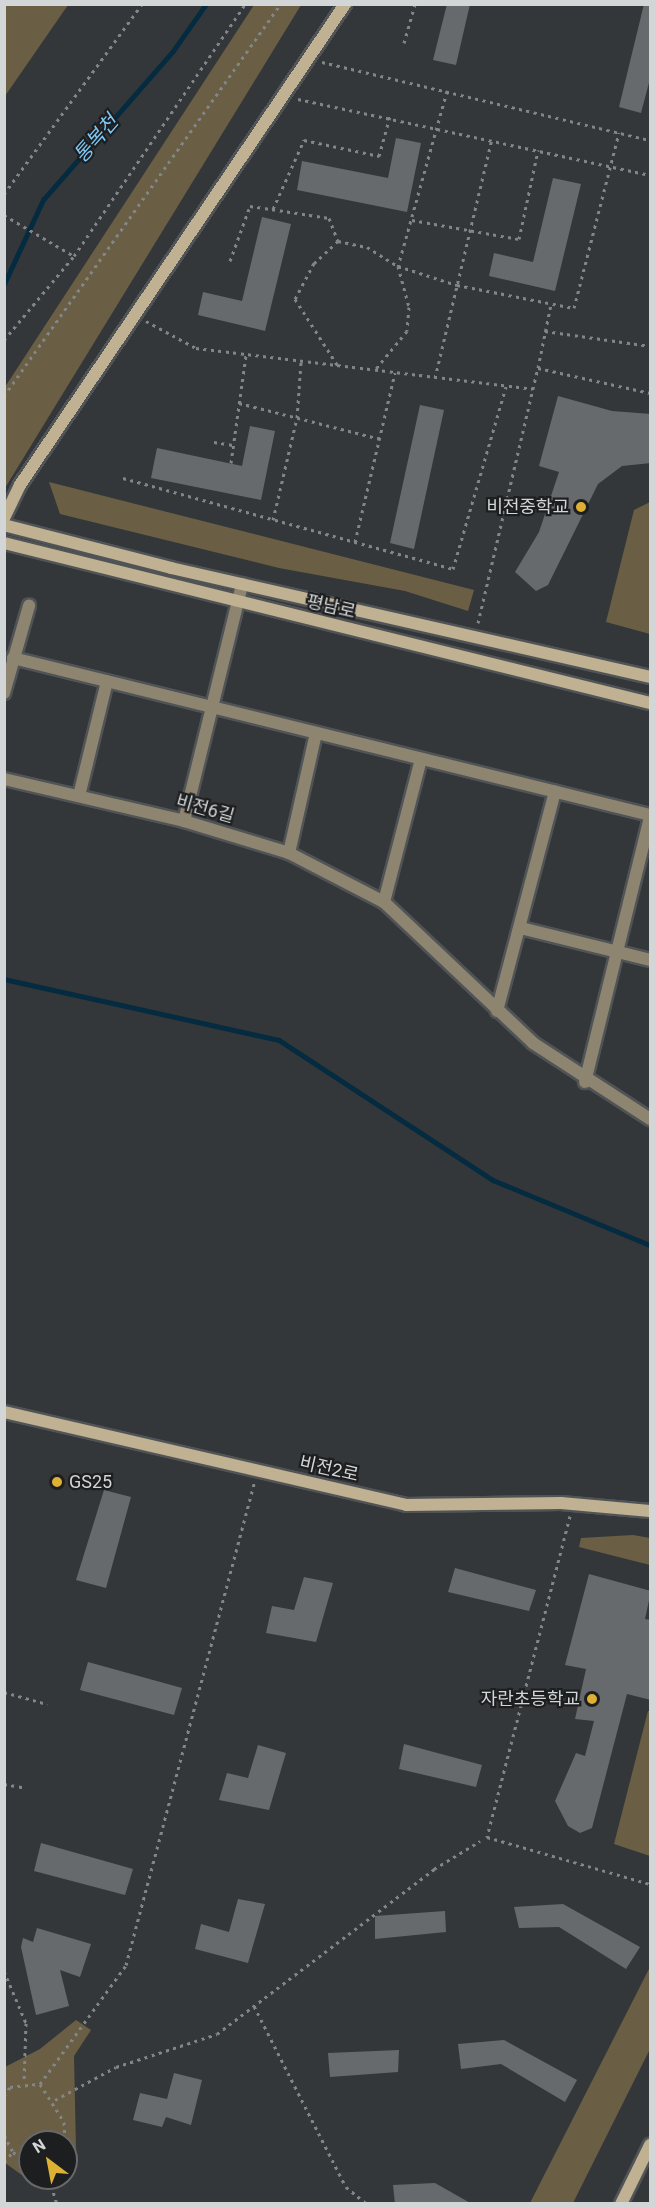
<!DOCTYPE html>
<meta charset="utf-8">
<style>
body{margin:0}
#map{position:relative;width:655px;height:2208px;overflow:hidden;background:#34373a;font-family:Roboto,"Noto Sans KR",sans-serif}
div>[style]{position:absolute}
.green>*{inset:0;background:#6a5f44}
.stream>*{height:4.5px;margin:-2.25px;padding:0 2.25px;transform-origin:2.25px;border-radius:2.25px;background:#042b3f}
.building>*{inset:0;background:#666a6d}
.path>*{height:3px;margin-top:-1.5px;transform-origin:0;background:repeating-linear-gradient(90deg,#838688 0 3px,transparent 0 7.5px)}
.roads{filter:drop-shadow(2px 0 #515456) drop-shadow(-2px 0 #515456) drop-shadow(0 2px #515456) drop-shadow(0 -2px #515456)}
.street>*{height:12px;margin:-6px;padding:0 6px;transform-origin:6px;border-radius:6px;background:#8e8571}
.secondary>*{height:12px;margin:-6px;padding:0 6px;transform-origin:6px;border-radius:6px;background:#bfb191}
.dots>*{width:16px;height:16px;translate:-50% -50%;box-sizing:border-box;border:3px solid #1d1e20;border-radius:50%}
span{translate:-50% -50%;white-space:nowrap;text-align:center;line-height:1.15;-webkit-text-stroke:4.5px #1d1e20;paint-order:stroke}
.poi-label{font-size:18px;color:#d3d6d7}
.right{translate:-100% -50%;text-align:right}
.left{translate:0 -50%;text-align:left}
.street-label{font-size:18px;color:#d3d6d7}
.water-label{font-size:20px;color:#7ec8f7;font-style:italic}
.frame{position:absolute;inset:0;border:6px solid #d3d6d7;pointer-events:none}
.north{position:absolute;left:18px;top:2130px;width:60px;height:60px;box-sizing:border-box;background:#1d1e20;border:2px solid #666869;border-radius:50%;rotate:328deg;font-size:16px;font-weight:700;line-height:24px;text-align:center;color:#d3d6d7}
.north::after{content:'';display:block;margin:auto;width:21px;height:27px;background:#ddb133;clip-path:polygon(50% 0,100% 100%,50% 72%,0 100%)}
</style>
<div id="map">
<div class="green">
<i style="clip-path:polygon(5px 4px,68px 5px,5px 96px,4px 5px)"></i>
<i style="clip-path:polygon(254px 5px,301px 5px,5px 488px,5px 387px)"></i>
<i style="clip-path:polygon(49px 482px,474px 590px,468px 611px,405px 591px,279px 568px,60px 514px)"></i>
<i style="clip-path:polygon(650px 502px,650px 634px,606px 622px,634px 510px)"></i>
<i style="clip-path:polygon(633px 1535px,650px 1538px,650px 1565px,579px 1547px,581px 1538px)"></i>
<i style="clip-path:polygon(648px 1711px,650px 1711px,650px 1856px,614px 1844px)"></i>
<i style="clip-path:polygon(650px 1967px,650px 2049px,573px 2203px,530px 2203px)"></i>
<i style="clip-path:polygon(76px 2020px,91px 2030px,74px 2056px,76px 2149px,66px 2168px,66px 2142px,30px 2142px,30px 2178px,44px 2178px,29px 2180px,5px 2163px,5px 2067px,40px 2049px)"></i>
</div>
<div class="stream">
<i style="left:4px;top:284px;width:93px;rotate:-65.1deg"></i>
<i style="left:43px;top:200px;width:198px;rotate:-48.9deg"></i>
<i style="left:173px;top:51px;width:57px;rotate:-54.9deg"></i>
<i style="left:4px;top:979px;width:282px;rotate:12.5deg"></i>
<i style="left:279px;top:1040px;width:256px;rotate:33.2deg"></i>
<i style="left:493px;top:1180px;width:170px;rotate:22.5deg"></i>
</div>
<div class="building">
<i style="clip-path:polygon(447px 4px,470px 4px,456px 65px,433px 60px)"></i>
<i style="clip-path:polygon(644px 4px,651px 4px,651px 75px,641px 113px,619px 107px)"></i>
<i style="clip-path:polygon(396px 138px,421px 143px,407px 212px,297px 190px,302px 161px,388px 178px)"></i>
<i style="clip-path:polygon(553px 178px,581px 184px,555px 291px,489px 276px,494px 253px,533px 262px)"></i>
<i style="clip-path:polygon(262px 217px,291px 224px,265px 331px,198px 315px,203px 292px,242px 301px)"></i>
<i style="clip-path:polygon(558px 396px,612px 411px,651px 414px,651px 463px,622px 466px,598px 484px,548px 585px,536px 591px,515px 572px,539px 532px,559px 472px,539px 466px)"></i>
<i style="clip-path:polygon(420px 405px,444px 410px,414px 549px,390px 543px)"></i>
<i style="clip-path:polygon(250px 426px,275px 431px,261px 500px,151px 478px,157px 448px,242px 466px)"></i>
<i style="clip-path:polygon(104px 1490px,131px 1497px,106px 1588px,76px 1580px)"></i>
<i style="clip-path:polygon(455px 1568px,536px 1590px,529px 1611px,448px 1592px)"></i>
<i style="clip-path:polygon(589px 1574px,651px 1591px,645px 1619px,651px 1620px,651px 1700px,627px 1694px,592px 1828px,580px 1833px,568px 1826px,555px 1801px,576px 1753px,585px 1756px,594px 1721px,575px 1719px,586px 1669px,565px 1665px)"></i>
<i style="clip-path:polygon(304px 1577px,333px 1583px,316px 1642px,266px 1633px,272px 1606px,294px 1610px)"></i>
<i style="clip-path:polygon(88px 1662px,182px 1688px,174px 1715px,80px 1690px)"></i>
<i style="clip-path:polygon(404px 1744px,482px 1765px,476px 1787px,399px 1769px)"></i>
<i style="clip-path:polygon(258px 1745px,286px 1753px,269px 1810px,219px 1800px,227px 1773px,248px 1778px)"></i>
<i style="clip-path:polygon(41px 1843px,133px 1869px,125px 1895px,34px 1871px)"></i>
<i style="clip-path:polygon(238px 1899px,265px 1904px,248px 1963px,195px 1949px,201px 1924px,229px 1932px)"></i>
<i style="clip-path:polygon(563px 1904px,640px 1947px,626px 1969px,559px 1927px,519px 1928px,514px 1907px)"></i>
<i style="clip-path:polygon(445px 1911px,446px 1932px,375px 1939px,375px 1916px)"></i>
<i style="clip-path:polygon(37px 1928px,91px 1944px,80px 1977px,60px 1970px,69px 2006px,36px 2015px,21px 1947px,23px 1938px,33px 1942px)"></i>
<i style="clip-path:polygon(504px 2040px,577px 2080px,565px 2102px,501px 2064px,461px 2069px,458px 2044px)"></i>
<i style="clip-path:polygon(399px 2050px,398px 2072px,330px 2077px,328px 2053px)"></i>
<i style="clip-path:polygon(174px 2073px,202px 2080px,191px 2125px,166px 2117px,162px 2127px,133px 2120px,140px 2093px,167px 2099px)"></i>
<i style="clip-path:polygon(435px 2183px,472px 2204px,395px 2204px,393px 2185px)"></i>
</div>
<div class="path">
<i style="left:404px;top:43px;width:41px;rotate:-74.2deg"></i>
<i style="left:322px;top:62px;width:337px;rotate:13.4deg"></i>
<i style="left:447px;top:91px;width:182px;rotate:105.6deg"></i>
<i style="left:398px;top:266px;width:62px;rotate:17.9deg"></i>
<i style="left:457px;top:285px;width:119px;rotate:11.1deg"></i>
<i style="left:574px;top:308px;width:181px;rotate:-75.6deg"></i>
<i style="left:298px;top:99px;width:360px;rotate:12.2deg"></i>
<i style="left:4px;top:194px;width:235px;rotate:-54deg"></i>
<i style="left:273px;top:209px;width:76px;rotate:-65.8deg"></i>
<i style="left:304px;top:140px;width:77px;rotate:12deg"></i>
<i style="left:379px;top:156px;width:41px;rotate:-74.6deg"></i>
<i style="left:4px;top:215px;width:81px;rotate:30.4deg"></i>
<i style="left:412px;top:220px;width:109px;rotate:10.1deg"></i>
<i style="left:519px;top:239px;width:91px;rotate:-77.9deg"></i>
<i style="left:338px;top:241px;width:30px;rotate:12deg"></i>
<i style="left:367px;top:247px;width:36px;rotate:32deg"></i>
<i style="left:398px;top:266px;width:42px;rotate:75deg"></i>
<i style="left:409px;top:307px;width:24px;rotate:95deg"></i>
<i style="left:407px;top:331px;width:52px;rotate:129.5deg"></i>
<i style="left:230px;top:261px;width:59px;rotate:-70deg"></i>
<i style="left:250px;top:206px;width:80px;rotate:8.6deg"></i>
<i style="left:329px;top:218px;width:25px;rotate:69deg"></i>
<i style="left:338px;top:241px;width:33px;rotate:137deg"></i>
<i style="left:314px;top:263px;width:41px;rotate:117.8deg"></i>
<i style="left:295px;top:299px;width:80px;rotate:57.3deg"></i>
<i style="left:146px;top:321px;width:57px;rotate:28.4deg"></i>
<i style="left:196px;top:348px;width:339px;rotate:6.9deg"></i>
<i style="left:545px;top:331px;width:106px;rotate:8.1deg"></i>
<i style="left:4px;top:340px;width:109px;rotate:-50.2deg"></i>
<i style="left:74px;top:256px;width:305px;rotate:-55.8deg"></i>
<i style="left:538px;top:368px;width:65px;rotate:-78.5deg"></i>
<i style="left:435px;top:378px;width:246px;rotate:-76.6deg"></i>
<i style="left:4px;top:396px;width:480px;rotate:-54.8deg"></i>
<i style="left:239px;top:403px;width:146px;rotate:14.3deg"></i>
<i style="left:214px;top:442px;width:19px;rotate:9deg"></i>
<i style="left:231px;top:463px;width:109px;rotate:-82.1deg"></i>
<i style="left:123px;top:478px;width:342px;rotate:15.4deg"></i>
<i style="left:453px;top:569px;width:190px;rotate:-73.8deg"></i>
<i style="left:273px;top:520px;width:105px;rotate:-76.8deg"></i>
<i style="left:297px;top:418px;width:56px;rotate:-85.9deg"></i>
<i style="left:355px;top:542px;width:174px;rotate:-76.7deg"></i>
<i style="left:478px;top:623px;width:262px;rotate:-76.8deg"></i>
<i style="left:538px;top:368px;width:115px;rotate:12.6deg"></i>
<i style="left:570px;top:1516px;width:332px;rotate:104.5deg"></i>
<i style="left:487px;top:1837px;width:170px;rotate:16.1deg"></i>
<i style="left:4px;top:1692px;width:45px;rotate:15.6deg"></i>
<i style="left:4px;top:1784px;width:22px;rotate:10deg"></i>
<i style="left:4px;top:1971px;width:56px;rotate:67.1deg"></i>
<i style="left:26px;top:2023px;width:59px;rotate:91.9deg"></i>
<i style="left:254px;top:2006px;width:203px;rotate:63.1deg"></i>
<i style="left:346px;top:2187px;width:27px;rotate:39deg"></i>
<i style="left:40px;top:2084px;width:147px;rotate:-54.1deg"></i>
<i style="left:126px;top:1965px;width:499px;rotate:-75.1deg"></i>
<i style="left:4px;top:2096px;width:11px;rotate:-56deg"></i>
<i style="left:10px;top:2087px;width:30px;rotate:-6deg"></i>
<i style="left:40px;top:2084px;width:45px;rotate:57.7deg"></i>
<i style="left:64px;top:2122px;width:20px;rotate:87deg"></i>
<i style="left:55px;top:2100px;width:69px;rotate:-28.4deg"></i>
<i style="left:116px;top:2067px;width:106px;rotate:-18.1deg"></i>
<i style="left:217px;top:2034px;width:273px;rotate:-37.2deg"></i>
<i style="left:434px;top:1869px;width:54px;rotate:-31.3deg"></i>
<i style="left:4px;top:2135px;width:19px;rotate:62deg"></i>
<i style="left:13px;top:2152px;width:21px;rotate:35deg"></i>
<i style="left:4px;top:2162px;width:13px;rotate:-48deg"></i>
<i style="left:49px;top:2178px;width:27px;rotate:73deg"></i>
</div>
<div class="roads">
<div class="street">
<i style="left:13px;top:658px;width:656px;rotate:13.85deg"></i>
<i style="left:4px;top:693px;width:91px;rotate:-74deg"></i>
<i style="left:4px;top:779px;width:185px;rotate:13.1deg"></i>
<i style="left:184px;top:821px;width:110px;rotate:16.9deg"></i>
<i style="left:289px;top:853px;width:107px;rotate:27.3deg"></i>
<i style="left:384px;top:902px;width:205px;rotate:43.4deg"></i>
<i style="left:533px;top:1043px;width:140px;rotate:33deg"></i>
<i style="left:79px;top:796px;width:118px;rotate:-76.3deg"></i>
<i style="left:184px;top:821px;width:244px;rotate:-76.2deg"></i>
<i style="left:289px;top:853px;width:123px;rotate:-77.3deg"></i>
<i style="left:384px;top:902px;width:148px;rotate:-75.5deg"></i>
<i style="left:521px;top:928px;width:133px;rotate:13.9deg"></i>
<i style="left:497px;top:1011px;width:227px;rotate:-75.2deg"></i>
<i style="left:585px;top:1082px;width:272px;rotate:-76.2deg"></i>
</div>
<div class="secondary">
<i style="left:4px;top:518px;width:37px;rotate:-64deg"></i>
<i style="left:20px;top:485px;width:581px;rotate:-55.95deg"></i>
<i style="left:4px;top:525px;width:172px;rotate:14.4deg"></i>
<i style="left:171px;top:568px;width:491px;rotate:12.8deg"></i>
<i style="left:4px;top:543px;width:666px;rotate:13.91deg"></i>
<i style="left:4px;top:1412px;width:413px;rotate:13deg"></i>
<i style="left:406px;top:1505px;width:155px;rotate:-0.7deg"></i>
<i style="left:561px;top:1503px;width:89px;rotate:5.1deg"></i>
<i style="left:621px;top:2204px;width:66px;rotate:-63.8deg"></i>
</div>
</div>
<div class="dots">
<i style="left:581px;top:507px;background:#ddb133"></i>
<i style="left:57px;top:1482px;background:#ddb133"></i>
<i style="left:592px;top:1699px;background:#ddb133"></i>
</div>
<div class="poi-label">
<span class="right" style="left:569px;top:507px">비전중학교</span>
<span class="left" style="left:69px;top:1482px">GS25</span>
<span class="right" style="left:580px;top:1699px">자란초등학교</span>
</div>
<div class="street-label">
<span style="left:331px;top:607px;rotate:13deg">평남로</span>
<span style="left:205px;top:809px;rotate:16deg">비전6길</span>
<span style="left:329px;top:1469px;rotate:13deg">비전2로</span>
</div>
<div class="water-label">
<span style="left:96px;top:139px;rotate:-49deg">통복천</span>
</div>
<div class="frame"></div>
<div class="north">N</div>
</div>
